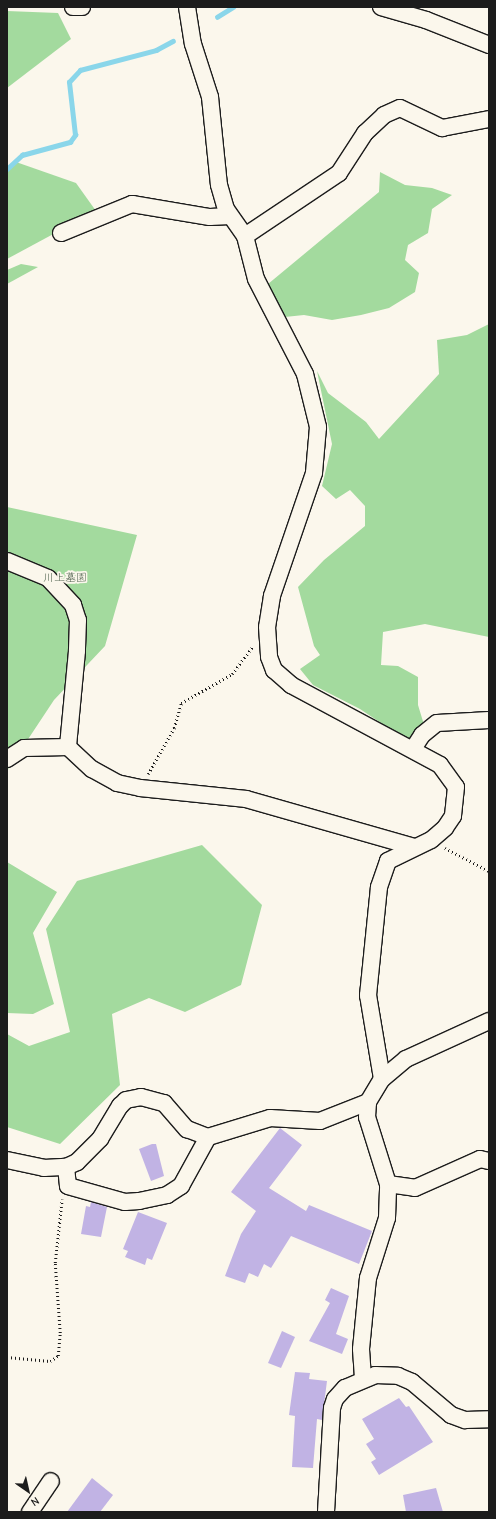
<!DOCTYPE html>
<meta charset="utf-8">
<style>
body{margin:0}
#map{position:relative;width:496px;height:1519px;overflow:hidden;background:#fbf7ec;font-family:"Comic Neue","Klee One",sans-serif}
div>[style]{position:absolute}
.green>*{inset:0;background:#a3da9e}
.stream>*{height:4.5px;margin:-2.25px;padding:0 2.25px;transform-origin:2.25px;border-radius:2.25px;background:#8ad6ea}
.building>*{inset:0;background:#c1b3e4}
.path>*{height:2.5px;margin-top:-1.25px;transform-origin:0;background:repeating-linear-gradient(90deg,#1c1c1c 0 1px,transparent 0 4px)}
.roads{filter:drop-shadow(1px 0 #1c1c1c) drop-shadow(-1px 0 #1c1c1c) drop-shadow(0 1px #1c1c1c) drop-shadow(0 -1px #1c1c1c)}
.minor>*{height:16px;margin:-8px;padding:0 8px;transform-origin:8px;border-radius:8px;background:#fbf7ec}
span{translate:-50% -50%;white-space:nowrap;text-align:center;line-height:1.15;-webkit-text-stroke:3.5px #fbf7ec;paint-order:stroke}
.park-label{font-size:11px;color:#4b5e4a}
.frame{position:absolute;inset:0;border:8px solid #1c1c1c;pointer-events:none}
.north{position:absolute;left:8px;top:1471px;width:40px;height:40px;-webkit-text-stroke:3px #fbf7ec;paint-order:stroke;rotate:146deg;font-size:11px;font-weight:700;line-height:16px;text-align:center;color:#1c1c1c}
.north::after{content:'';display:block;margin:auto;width:14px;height:18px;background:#1c1c1c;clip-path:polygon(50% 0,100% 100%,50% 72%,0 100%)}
</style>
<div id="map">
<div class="green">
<i style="clip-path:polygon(7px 11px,58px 13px,71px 39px,7px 88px)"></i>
<i style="clip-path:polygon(16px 162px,76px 183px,96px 211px,7px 259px,7px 167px)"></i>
<i style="clip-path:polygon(380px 172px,405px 185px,432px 188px,452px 195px,432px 209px,428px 233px,408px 245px,405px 260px,419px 273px,415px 292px,389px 308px,361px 315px,332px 320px,304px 315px,275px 318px,262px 289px,379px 192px)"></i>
<i style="clip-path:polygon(21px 264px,38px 267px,7px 284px,7px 270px)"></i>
<i style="clip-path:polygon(489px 324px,489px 637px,425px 624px,383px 632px,381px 665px,398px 666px,418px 677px,418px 705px,425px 728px,408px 741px,360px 709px,313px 685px,300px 669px,320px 655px,314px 646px,298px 587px,324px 560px,365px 526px,365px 506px,350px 490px,336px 499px,322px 486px,332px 444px,317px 371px,328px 393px,366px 422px,379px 439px,439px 374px,437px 340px,467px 335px)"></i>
<i style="clip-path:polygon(7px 507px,137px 535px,105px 646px,54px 700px,7px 771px)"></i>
<i style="clip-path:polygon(202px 845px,262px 905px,241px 985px,185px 1012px,149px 998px,112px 1014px,120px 1085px,60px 1144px,7px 1127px,7px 1034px,29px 1046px,70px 1032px,46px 929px,77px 881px)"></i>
<i style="clip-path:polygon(7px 862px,57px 892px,33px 933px,54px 1004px,33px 1014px,7px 1013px)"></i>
</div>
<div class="stream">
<i style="left:217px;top:17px;width:19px;rotate:-32deg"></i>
<i style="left:7px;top:169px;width:21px;rotate:-43deg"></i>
<i style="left:22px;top:155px;width:50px;rotate:-15.2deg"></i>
<i style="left:70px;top:142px;width:9px;rotate:-54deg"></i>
<i style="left:75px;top:135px;width:53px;rotate:-96.5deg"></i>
<i style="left:69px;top:82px;width:16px;rotate:-47deg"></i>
<i style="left:80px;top:70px;width:79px;rotate:-14.7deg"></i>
<i style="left:156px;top:50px;width:19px;rotate:-28deg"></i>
</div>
<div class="building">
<i style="clip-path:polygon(280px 1128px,302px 1145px,269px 1188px,306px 1211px,309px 1205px,372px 1231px,359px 1264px,291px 1236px,271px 1268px,264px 1264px,258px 1277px,249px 1273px,245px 1283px,225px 1276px,241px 1234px,256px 1211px,231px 1192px)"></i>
<i style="clip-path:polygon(152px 1144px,156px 1144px,164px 1176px,151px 1181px,139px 1149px)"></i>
<i style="clip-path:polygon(91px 1202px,107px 1207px,101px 1237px,81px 1234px,86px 1206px,90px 1207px)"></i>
<i style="clip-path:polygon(138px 1212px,167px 1223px,152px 1260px,147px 1258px,145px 1265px,125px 1257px,128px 1251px,123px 1249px)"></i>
<i style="clip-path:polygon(331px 1288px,349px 1296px,336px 1334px,348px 1339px,342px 1354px,309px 1341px,330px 1303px,325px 1300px)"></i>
<i style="clip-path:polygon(282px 1331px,295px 1337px,281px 1368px,268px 1363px)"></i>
<i style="clip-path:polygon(295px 1372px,310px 1373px,309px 1379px,327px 1381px,322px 1420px,317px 1419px,313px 1468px,292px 1467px,295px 1416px,289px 1415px)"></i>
<i style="clip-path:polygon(399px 1398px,406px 1407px,409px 1406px,433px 1442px,379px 1475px,371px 1462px,376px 1459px,366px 1444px,374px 1439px,362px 1419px)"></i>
<i style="clip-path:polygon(92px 1478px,113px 1495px,100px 1512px,67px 1512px)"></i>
<i style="clip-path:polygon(436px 1488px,443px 1512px,406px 1512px,403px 1495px)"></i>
</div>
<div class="path">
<i style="left:148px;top:774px;width:53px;rotate:-60.5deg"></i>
<i style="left:174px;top:728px;width:26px;rotate:-74deg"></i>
<i style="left:181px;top:703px;width:59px;rotate:-29.6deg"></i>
<i style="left:232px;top:674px;width:35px;rotate:-53deg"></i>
<i style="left:445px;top:848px;width:50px;rotate:27.6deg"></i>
<i style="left:7px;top:1357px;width:43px;rotate:5.3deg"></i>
<i style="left:50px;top:1361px;width:9px;rotate:-32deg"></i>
<i style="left:58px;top:1356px;width:23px;rotate:-85deg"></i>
<i style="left:60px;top:1333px;width:70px;rotate:-94.1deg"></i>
<i style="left:55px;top:1263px;width:64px;rotate:-83.8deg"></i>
</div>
<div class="roads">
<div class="minor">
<i style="left:73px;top:7px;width:9px"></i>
<i style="left:187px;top:7px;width:37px;rotate:81deg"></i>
<i style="left:193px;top:44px;width:56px;rotate:72.2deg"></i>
<i style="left:210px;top:97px;width:88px;rotate:84.2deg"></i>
<i style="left:219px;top:185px;width:25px;rotate:74deg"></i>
<i style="left:226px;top:209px;width:33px;rotate:55deg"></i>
<i style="left:245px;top:236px;width:44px;rotate:75.7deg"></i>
<i style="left:256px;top:279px;width:107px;rotate:62.7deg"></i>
<i style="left:305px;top:374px;width:55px;rotate:76.2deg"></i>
<i style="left:318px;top:427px;width:46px;rotate:95deg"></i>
<i style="left:314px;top:473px;width:130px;rotate:108.9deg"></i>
<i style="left:272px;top:596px;width:31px;rotate:99deg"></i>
<i style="left:267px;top:627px;width:30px;rotate:86deg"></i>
<i style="left:269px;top:657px;width:14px;rotate:69deg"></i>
<i style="left:274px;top:670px;width:23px;rotate:41deg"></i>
<i style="left:291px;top:685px;width:169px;rotate:28.2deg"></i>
<i style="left:440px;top:765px;width:27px;rotate:54deg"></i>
<i style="left:456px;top:787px;width:29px;rotate:96deg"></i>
<i style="left:453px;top:816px;width:14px;rotate:124deg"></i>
<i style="left:445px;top:828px;width:18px;rotate:139deg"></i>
<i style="left:431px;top:840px;width:48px;rotate:154deg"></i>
<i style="left:388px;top:861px;width:28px;rotate:109deg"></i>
<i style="left:379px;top:887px;width:109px;rotate:95.8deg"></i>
<i style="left:368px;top:995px;width:85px;rotate:80.5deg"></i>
<i style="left:381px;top:7px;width:47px;rotate:16.1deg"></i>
<i style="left:426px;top:20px;width:68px;rotate:21.6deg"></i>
<i style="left:61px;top:233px;width:77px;rotate:-22.2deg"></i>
<i style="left:132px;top:204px;width:79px;rotate:9.5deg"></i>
<i style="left:210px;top:217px;width:20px;rotate:-3deg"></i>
<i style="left:245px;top:236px;width:113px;rotate:-33.8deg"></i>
<i style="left:339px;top:173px;width:48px;rotate:-57deg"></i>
<i style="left:365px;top:133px;width:26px;rotate:-43deg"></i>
<i style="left:384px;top:115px;width:17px;rotate:-24deg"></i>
<i style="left:400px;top:108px;width:47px;rotate:25.5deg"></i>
<i style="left:442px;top:128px;width:48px;rotate:-10.8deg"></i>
<i style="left:7px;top:561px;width:44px;rotate:22.5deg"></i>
<i style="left:48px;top:578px;width:37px;rotate:47deg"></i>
<i style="left:73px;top:605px;width:16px;rotate:72deg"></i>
<i style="left:78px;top:620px;width:31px;rotate:92deg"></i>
<i style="left:77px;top:651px;width:96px;rotate:95.4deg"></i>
<i style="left:68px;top:747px;width:33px;rotate:43deg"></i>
<i style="left:92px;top:769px;width:29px;rotate:29deg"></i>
<i style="left:117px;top:783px;width:24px;rotate:12deg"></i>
<i style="left:140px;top:788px;width:107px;rotate:5.9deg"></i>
<i style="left:246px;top:799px;width:175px;rotate:15.9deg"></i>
<i style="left:413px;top:749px;width:17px;rotate:-57deg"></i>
<i style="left:422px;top:735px;width:19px;rotate:-39deg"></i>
<i style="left:437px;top:723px;width:52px;rotate:-3.3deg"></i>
<i style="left:7px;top:759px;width:20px;rotate:-33deg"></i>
<i style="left:24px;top:748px;width:44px;rotate:-1.3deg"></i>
<i style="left:7px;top:1160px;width:38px;rotate:12deg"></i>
<i style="left:44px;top:1168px;width:22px;rotate:-3deg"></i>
<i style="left:66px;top:1167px;width:12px;rotate:-24deg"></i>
<i style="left:77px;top:1162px;width:33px;rotate:-45deg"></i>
<i style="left:100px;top:1139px;width:39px;rotate:-59deg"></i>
<i style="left:120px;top:1106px;width:8px;rotate:-45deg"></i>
<i style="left:126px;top:1100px;width:15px;rotate:-11deg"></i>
<i style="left:141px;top:1097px;width:24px;rotate:15deg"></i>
<i style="left:164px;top:1103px;width:35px;rotate:49deg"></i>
<i style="left:187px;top:1129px;width:22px;rotate:21deg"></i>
<i style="left:208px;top:1137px;width:65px;rotate:-17deg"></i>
<i style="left:270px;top:1118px;width:50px;rotate:3.4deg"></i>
<i style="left:320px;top:1121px;width:52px;rotate:-21.6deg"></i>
<i style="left:66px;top:1167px;width:19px;rotate:84deg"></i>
<i style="left:68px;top:1186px;width:59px;rotate:15.7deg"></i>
<i style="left:125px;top:1202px;width:14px;rotate:-4deg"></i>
<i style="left:139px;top:1201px;width:29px;rotate:-12deg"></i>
<i style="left:167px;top:1195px;width:17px;rotate:-33deg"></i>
<i style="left:181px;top:1186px;width:56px;rotate:-61.1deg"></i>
<i style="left:388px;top:1184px;width:27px;rotate:8deg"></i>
<i style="left:415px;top:1188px;width:71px;rotate:-24deg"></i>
<i style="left:480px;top:1159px;width:9px;rotate:13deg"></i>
<i style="left:363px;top:1378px;width:29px;rotate:-94deg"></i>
<i style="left:361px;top:1349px;width:71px;rotate:-84.4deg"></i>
<i style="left:368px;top:1278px;width:63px;rotate:-72.4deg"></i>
<i style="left:387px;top:1218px;width:34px;rotate:-88deg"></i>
<i style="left:388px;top:1184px;width:70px;rotate:-107.4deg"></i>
<i style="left:367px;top:1117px;width:15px;rotate:-86deg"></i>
<i style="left:368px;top:1102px;width:27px;rotate:-59deg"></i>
<i style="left:382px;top:1079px;width:31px;rotate:-40deg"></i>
<i style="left:406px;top:1059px;width:91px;rotate:-24.6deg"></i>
<i style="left:30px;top:1512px;width:37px;rotate:-56deg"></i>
<i style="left:326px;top:1512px;width:104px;rotate:-86.7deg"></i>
<i style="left:332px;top:1408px;width:9px;rotate:-72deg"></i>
<i style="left:335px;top:1399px;width:15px;rotate:-48deg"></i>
<i style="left:345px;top:1388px;width:33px;rotate:-23deg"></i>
<i style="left:375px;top:1375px;width:23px;rotate:2deg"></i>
<i style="left:398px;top:1376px;width:15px;rotate:23deg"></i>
<i style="left:412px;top:1382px;width:51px;rotate:40.2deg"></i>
<i style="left:451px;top:1415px;width:15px;rotate:20deg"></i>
<i style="left:465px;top:1420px;width:24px;rotate:-2deg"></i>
</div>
</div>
<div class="park-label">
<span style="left:65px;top:578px">川上墓園</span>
</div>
<div class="frame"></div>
<div class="north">N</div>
</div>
